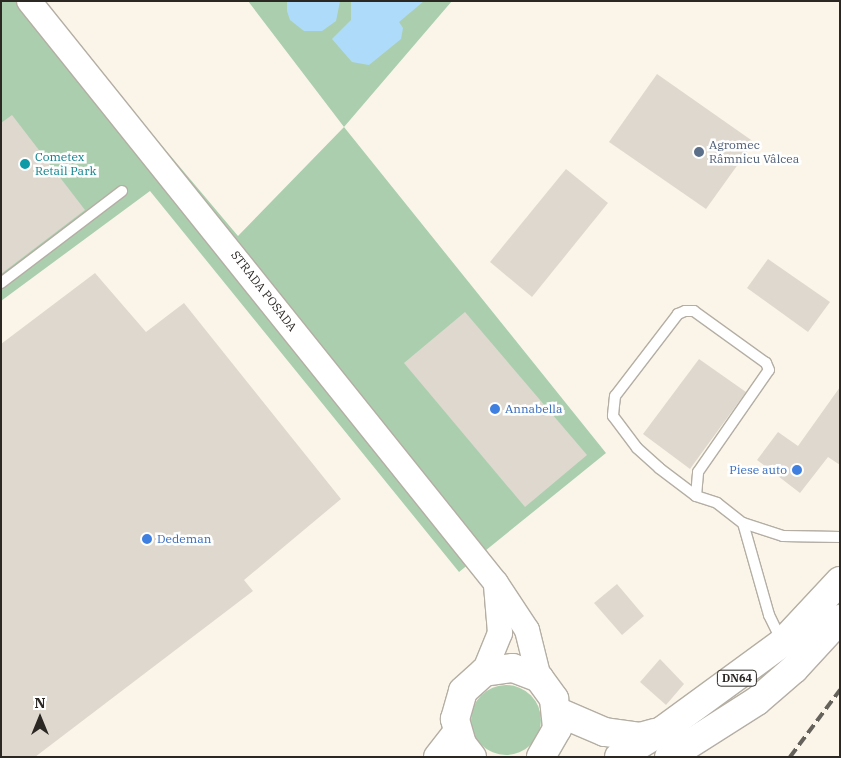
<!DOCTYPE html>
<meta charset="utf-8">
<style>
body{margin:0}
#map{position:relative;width:841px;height:758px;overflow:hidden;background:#fbf5e9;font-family:"IBM Plex Serif",serif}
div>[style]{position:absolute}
.green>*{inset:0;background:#abcfae}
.round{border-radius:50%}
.water>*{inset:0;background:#afdbfb}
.building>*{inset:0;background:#dfd8ce}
.roads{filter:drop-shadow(1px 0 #b4aea4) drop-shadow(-1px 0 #b4aea4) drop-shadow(0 1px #b4aea4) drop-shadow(0 -1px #b4aea4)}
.service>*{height:10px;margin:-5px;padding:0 5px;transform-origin:5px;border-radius:5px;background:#fff}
.tertiary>*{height:24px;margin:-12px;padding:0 12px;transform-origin:12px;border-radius:12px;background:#fff}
.primary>*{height:28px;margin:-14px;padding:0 14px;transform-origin:14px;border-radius:14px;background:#fff}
.rail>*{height:4px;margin-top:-2px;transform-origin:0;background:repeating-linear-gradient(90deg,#65615b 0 10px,transparent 0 15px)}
.dots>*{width:14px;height:14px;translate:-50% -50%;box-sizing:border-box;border:2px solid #fff;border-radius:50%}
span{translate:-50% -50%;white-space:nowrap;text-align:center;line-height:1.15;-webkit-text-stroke:5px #fff;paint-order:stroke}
.shield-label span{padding:1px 4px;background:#fff;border:1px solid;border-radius:4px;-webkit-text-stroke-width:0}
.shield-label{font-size:11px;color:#2b2824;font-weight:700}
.service-label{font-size:12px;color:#4e5e75}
.left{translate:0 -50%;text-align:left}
.culture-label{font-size:12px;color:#0d838f}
.street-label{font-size:12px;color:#2b2824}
.shop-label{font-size:12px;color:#366cbe}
.right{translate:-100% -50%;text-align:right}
.frame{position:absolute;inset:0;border:2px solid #2b2824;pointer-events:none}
.north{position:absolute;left:15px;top:693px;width:50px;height:50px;-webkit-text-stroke:4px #fff;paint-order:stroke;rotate:0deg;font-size:14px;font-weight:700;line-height:20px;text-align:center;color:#2b2824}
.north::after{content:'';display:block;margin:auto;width:18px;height:22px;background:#2b2824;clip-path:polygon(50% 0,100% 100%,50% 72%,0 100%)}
</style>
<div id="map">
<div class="green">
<i style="clip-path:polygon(1px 1px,40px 1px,238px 236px,344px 127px,248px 1px,452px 1px,344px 127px,606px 453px,459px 572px,150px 191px,1px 301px)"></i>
<i class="round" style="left:471px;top:685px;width:70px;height:70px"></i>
</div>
<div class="water">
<i style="clip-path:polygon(340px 1px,336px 21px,322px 31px,304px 31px,290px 20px,287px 11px,287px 1px)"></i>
<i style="clip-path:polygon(351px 1px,424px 1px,399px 22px,403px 28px,401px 39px,369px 65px,352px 62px,332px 39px,351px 20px)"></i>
</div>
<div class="building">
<i style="clip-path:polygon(657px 74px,754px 142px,706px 209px,609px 142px)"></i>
<i style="clip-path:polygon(12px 115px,85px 210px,1px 274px,1px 123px)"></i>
<i style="clip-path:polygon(566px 169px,608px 203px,532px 297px,490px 262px)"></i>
<i style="clip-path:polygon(768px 259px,830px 302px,808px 332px,747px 288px)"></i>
<i style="clip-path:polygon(95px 273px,146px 332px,184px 303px,341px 499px,244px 580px,253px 591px,35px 757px,1px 757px,1px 344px)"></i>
<i style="clip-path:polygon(465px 312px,587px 455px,525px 507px,404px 363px)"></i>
<i style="clip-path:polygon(699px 359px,746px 392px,690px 469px,643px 434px)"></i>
<i style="clip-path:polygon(840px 387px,840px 465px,828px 457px,800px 493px,757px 460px,778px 432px,798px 446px)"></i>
<i style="clip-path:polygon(617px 584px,644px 616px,622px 635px,594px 603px)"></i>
<i style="clip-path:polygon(660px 659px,684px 684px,666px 705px,640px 682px)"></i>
</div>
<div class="roads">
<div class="service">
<i style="left:1px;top:283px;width:152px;rotate:-37.2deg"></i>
<i style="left:696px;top:496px;width:24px;rotate:-85deg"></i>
<i style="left:698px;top:472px;width:124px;rotate:-55.2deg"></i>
<i style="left:769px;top:370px;width:8px;rotate:-113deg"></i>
<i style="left:766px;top:363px;width:89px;rotate:-144.2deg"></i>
<i style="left:694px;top:311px;width:9px;rotate:180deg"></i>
<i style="left:685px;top:311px;width:8px;rotate:157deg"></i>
<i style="left:678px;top:314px;width:103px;rotate:127.5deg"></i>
<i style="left:615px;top:396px;width:20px;rotate:96deg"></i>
<i style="left:613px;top:416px;width:40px;rotate:53deg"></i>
<i style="left:637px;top:448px;width:30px;rotate:42deg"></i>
<i style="left:659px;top:468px;width:46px;rotate:37.1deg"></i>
<i style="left:696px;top:496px;width:22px;rotate:18deg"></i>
<i style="left:717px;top:503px;width:33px;rotate:38deg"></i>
<i style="left:743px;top:523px;width:42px;rotate:18deg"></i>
<i style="left:783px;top:536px;width:57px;rotate:1deg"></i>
<i style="left:743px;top:523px;width:96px;rotate:74.2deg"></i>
<i style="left:769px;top:615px;width:28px;rotate:64deg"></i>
</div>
<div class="tertiary">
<i style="left:29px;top:1px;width:746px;rotate:51.26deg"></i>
<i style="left:496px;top:583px;width:56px;rotate:56.6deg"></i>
<i style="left:527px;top:630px;width:49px;rotate:76deg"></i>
<i style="left:484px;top:672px;width:42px;rotate:-67.7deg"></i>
<i style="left:500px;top:633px;width:48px;rotate:-94.8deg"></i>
</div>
<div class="primary">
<i style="left:558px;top:712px;width:51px;rotate:23.1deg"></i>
<i style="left:605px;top:732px;width:35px;rotate:8deg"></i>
<i style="left:640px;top:737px;width:16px;rotate:-15deg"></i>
<i style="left:438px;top:757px;width:31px;rotate:-52deg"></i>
<i style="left:472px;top:757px;width:16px;rotate:-128deg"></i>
<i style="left:462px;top:744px;width:26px;rotate:-106deg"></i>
<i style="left:455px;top:719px;width:29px;rotate:-74deg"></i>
<i style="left:463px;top:691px;width:28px;rotate:-42deg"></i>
<i style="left:484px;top:672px;width:29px;rotate:-8deg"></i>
<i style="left:513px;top:668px;width:28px;rotate:21deg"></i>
<i style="left:539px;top:678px;width:26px;rotate:54deg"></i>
<i style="left:554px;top:699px;width:30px;rotate:84deg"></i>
<i style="left:557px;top:729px;width:32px;rotate:120deg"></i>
<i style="left:619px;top:757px;width:52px;rotate:-31.5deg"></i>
<i style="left:663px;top:730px;width:147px;rotate:-36.2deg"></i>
<i style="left:782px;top:643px;width:85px;rotate:-46.9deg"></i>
<i style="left:669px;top:757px;width:104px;rotate:-32.5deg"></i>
<i style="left:757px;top:701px;width:49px;rotate:-40.9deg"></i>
<i style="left:794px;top:669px;width:68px;rotate:-47.4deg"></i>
</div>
</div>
<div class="rail">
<i style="left:790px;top:757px;width:84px;rotate:-53.3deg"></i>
</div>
<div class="dots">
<i style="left:699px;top:152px;background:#5c6f8a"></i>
<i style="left:25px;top:164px;background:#0f9aa8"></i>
<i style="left:495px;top:409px;background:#3f7fe0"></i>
<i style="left:797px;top:470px;background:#3f7fe0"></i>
<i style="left:147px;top:539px;background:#3f7fe0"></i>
</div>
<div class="shield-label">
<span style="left:737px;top:678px">DN64</span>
</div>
<div class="service-label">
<span class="left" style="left:709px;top:152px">Agromec<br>Râmnicu Vâlcea</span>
</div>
<div class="culture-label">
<span class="left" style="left:35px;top:164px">Cometex<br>Retail Park</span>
</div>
<div class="street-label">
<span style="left:264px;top:291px;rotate:52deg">STRADA POSADA</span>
</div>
<div class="shop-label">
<span class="left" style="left:505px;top:409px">Annabella</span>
<span class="right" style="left:787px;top:470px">Piese auto</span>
<span class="left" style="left:157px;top:539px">Dedeman</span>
</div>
<div class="frame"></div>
<div class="north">N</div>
</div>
